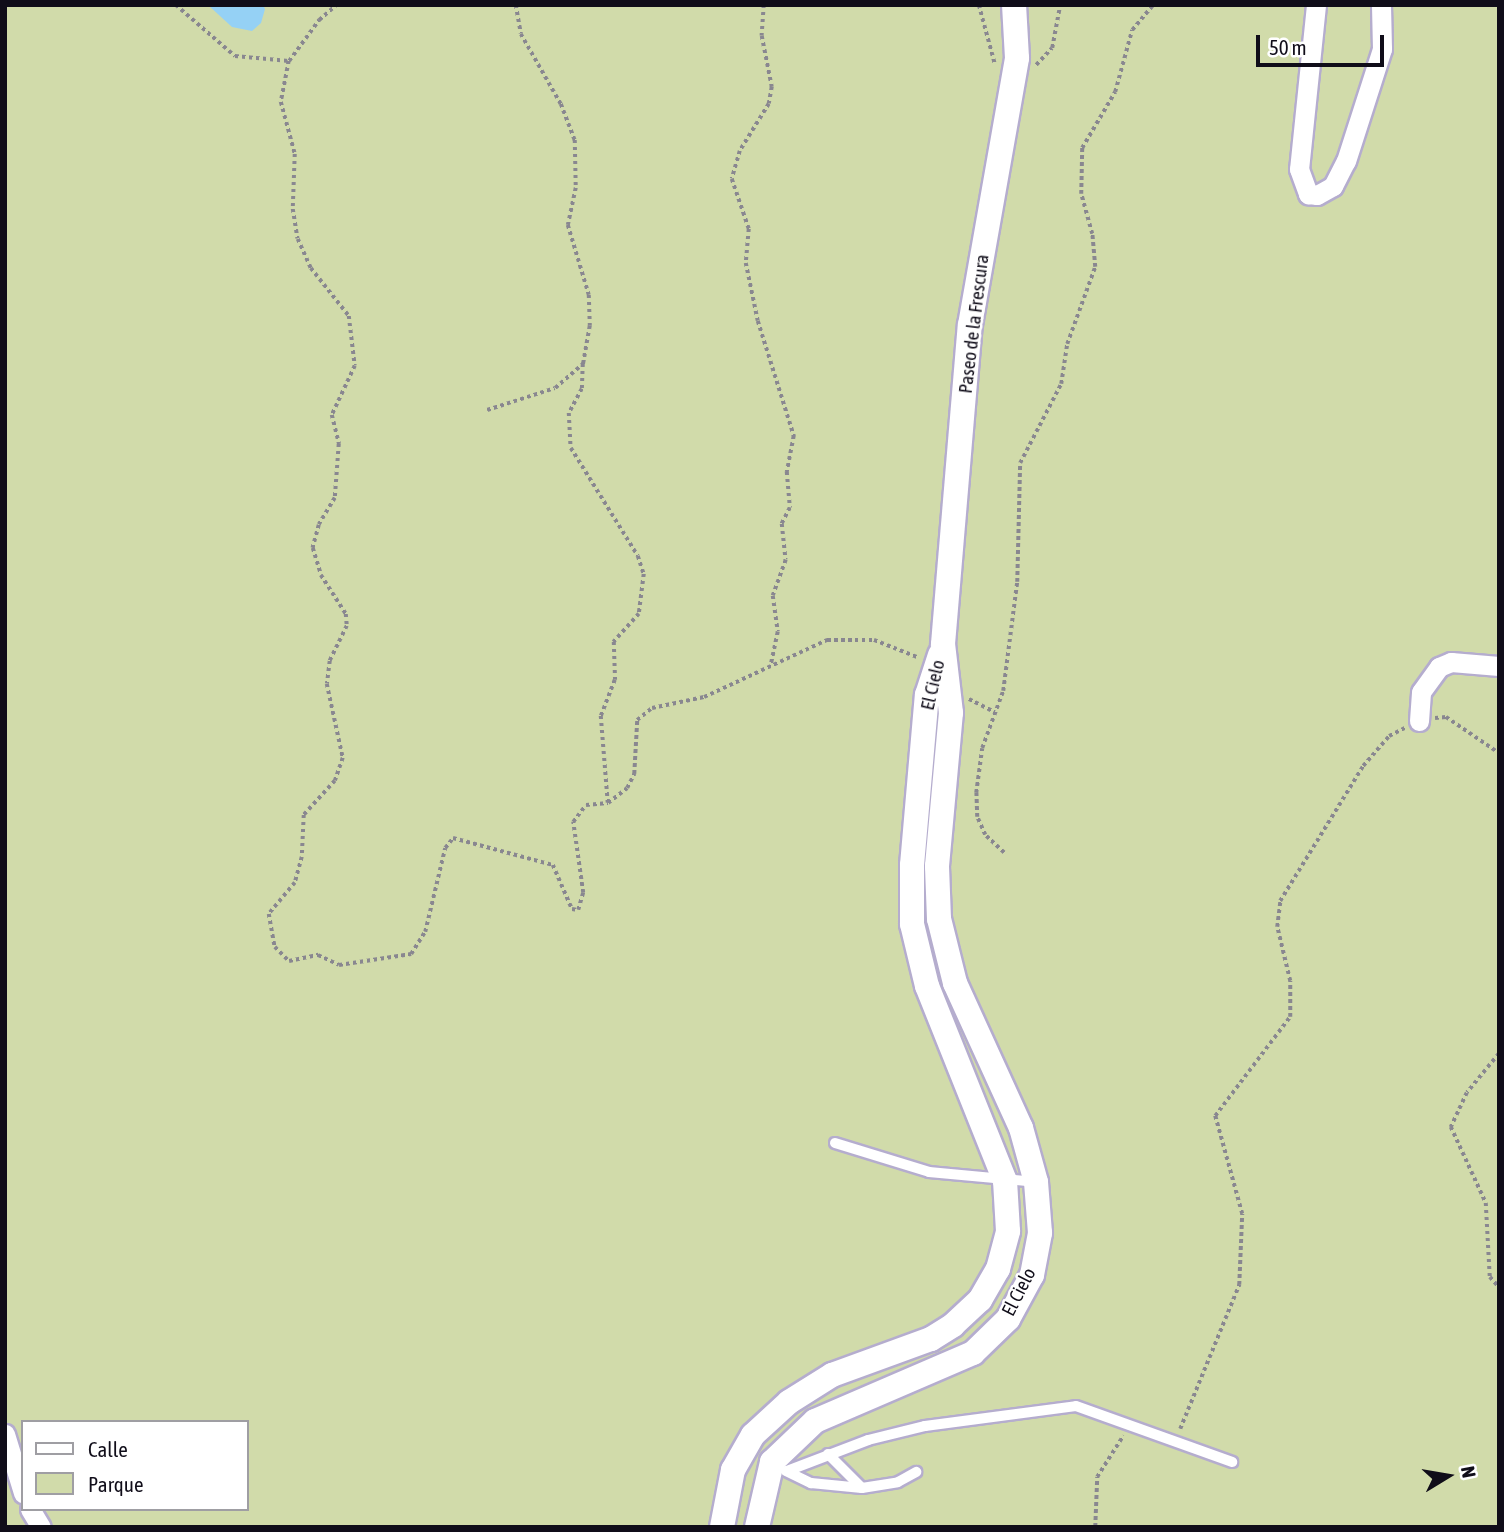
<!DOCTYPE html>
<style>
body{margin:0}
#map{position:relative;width:1504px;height:1532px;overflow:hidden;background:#f5f4fb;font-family:"Asap Condensed",sans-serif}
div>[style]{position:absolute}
.green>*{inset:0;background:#d1dbaa}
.water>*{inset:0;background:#95d1f5}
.path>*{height:3.5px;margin-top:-1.75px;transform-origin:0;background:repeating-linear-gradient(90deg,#898790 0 3.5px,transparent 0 7px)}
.roads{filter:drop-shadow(2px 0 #b5adce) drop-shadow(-2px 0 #b5adce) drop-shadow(0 2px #b5adce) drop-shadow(0 -2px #b5adce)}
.service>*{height:10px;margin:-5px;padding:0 5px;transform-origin:5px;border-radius:5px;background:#fff}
.minor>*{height:19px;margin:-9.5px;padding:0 9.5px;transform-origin:9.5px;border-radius:9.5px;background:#fff}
.tertiary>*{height:24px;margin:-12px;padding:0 12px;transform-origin:12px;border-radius:12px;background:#fff}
span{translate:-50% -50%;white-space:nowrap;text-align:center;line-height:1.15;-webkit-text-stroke:5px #fff;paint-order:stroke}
.street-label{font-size:19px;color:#100d19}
.frame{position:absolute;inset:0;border:7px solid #100d19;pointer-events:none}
.legend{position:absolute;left:21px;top:1420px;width:228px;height:91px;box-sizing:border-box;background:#fff;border:2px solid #9f9ea3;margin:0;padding:9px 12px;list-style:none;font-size:21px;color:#100d19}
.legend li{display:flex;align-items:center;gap:14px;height:35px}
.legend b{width:35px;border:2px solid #9f9ea3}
.north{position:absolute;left:1413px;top:1441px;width:70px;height:70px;-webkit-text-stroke:5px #fff;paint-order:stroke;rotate:79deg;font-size:19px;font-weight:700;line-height:28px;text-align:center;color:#100d19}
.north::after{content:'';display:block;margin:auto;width:24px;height:32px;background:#100d19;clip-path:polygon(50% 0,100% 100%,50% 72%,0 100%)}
.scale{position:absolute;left:1256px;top:35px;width:128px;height:32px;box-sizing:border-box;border:4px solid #100d19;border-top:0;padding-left:9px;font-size:21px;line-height:24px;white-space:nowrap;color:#100d19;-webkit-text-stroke:5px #fff;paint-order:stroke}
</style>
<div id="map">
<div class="green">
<i style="clip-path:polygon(evenodd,5px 5px,1499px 5px,1499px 1527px,5px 1527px,5px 5px,23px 1422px,247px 1422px,247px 1509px,23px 1509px,23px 1422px)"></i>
</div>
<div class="water">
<i style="clip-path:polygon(208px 5px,263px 5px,265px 9px,261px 23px,252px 31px,232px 27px)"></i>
</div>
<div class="path">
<i style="left:176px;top:5px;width:78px;rotate:40.8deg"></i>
<i style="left:235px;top:56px;width:54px;rotate:5.3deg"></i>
<i style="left:289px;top:61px;width:51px;rotate:-53.8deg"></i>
<i style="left:319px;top:20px;width:23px;rotate:-41deg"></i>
<i style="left:516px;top:5px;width:29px;rotate:80deg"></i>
<i style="left:521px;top:34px;width:81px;rotate:60.3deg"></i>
<i style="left:561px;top:104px;width:39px;rotate:69deg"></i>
<i style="left:575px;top:140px;width:48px;rotate:88.8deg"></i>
<i style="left:576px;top:188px;width:38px;rotate:102deg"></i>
<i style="left:568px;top:225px;width:73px;rotate:73.3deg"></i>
<i style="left:589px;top:295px;width:31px;rotate:88deg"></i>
<i style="left:590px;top:326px;width:39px;rotate:100deg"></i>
<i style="left:764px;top:5px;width:31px;rotate:94deg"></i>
<i style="left:762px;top:36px;width:52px;rotate:78.9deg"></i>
<i style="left:772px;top:87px;width:17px;rotate:100deg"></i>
<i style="left:769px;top:104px;width:55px;rotate:121.7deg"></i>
<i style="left:740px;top:151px;width:29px;rotate:106deg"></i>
<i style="left:732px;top:179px;width:53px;rotate:71.2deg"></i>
<i style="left:749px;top:229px;width:34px;rotate:95deg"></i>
<i style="left:746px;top:263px;width:59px;rotate:78.3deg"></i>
<i style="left:758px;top:321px;width:121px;rotate:72.6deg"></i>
<i style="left:794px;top:436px;width:37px;rotate:101deg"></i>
<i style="left:787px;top:472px;width:36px;rotate:85deg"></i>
<i style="left:790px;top:508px;width:18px;rotate:117deg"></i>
<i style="left:782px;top:524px;width:36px;rotate:84deg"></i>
<i style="left:786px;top:560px;width:38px;rotate:110deg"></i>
<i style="left:773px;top:596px;width:36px;rotate:82deg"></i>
<i style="left:778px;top:632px;width:33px;rotate:102deg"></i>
<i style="left:979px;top:5px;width:61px;rotate:74.8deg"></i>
<i style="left:289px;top:61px;width:42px;rotate:101deg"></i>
<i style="left:281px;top:102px;width:54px;rotate:74.9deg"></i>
<i style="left:295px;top:154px;width:55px;rotate:92.1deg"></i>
<i style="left:293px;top:209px;width:30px;rotate:81deg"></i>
<i style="left:298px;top:239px;width:32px;rotate:66deg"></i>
<i style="left:311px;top:268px;width:61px;rotate:51.6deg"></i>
<i style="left:349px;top:316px;width:50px;rotate:83.2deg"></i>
<i style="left:355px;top:366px;width:54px;rotate:115.1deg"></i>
<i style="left:332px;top:415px;width:30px;rotate:76deg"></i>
<i style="left:339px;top:444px;width:54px;rotate:94.2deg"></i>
<i style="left:335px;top:498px;width:31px;rotate:121deg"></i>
<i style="left:319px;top:525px;width:24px;rotate:105deg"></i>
<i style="left:313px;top:548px;width:28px;rotate:73deg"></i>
<i style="left:321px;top:575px;width:46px;rotate:57.3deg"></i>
<i style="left:346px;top:614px;width:12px;rotate:85deg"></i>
<i style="left:347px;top:626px;width:39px;rotate:116deg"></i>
<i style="left:330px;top:661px;width:23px;rotate:97deg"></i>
<i style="left:327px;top:684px;width:76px;rotate:77.8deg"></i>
<i style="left:343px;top:758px;width:24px;rotate:109deg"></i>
<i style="left:335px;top:781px;width:46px;rotate:132.4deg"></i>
<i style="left:304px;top:815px;width:42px;rotate:92.7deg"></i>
<i style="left:302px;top:857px;width:27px;rotate:105deg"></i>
<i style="left:295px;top:883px;width:40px;rotate:130deg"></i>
<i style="left:269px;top:914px;width:34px;rotate:80deg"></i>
<i style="left:275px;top:947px;width:20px;rotate:45deg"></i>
<i style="left:289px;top:961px;width:30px;rotate:-12deg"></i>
<i style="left:318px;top:955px;width:23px;rotate:25deg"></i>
<i style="left:339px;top:965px;width:73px;rotate:-8.7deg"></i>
<i style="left:411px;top:954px;width:26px;rotate:-58deg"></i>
<i style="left:425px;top:932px;width:86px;rotate:-76.6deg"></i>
<i style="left:445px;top:848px;width:13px;rotate:-51deg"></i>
<i style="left:453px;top:838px;width:104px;rotate:15.1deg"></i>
<i style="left:553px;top:865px;width:48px;rotate:66.6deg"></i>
<i style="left:572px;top:909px;width:6px;rotate:9deg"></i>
<i style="left:578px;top:910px;width:18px;rotate:-74deg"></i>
<i style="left:583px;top:893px;width:72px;rotate:-98deg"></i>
<i style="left:573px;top:822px;width:21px;rotate:-53deg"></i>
<i style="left:586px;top:805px;width:22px;rotate:-5deg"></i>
<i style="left:1036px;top:65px;width:23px;rotate:-47deg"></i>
<i style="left:1052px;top:48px;width:44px;rotate:-79.5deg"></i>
<i style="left:487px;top:410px;width:71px;rotate:-17.9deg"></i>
<i style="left:555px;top:388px;width:37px;rotate:-41deg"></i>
<i style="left:583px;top:364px;width:25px;rotate:92deg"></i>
<i style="left:582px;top:389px;width:27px;rotate:118deg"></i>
<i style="left:569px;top:413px;width:35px;rotate:87deg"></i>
<i style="left:571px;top:448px;width:127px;rotate:58.2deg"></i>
<i style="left:638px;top:556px;width:19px;rotate:72deg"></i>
<i style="left:644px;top:574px;width:40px;rotate:97.1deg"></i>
<i style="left:639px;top:614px;width:38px;rotate:132deg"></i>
<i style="left:614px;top:642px;width:38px;rotate:88deg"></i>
<i style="left:615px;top:680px;width:39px;rotate:111deg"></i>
<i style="left:601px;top:716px;width:87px;rotate:85.4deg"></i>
<i style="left:608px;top:803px;width:24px;rotate:-38deg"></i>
<i style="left:627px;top:788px;width:16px;rotate:-63deg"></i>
<i style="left:634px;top:774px;width:54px;rotate:-86.8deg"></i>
<i style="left:637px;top:720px;width:19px;rotate:-39deg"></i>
<i style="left:652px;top:708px;width:53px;rotate:-11.9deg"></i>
<i style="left:704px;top:697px;width:136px;rotate:-24.9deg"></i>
<i style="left:827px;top:640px;width:47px"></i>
<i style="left:874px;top:640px;width:46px;rotate:21.6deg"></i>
<i style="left:969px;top:699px;width:29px;rotate:27deg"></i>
<i style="left:1435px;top:718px;width:11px;rotate:-5deg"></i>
<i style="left:1446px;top:717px;width:64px;rotate:34.2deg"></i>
<i style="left:1004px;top:853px;width:26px;rotate:-137deg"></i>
<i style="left:985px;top:835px;width:20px;rotate:-114deg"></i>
<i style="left:977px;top:817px;width:24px;rotate:-92deg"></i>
<i style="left:976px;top:793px;width:45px;rotate:-82.4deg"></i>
<i style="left:982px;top:748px;width:61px;rotate:-69.8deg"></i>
<i style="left:1003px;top:691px;width:110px;rotate:-82.7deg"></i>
<i style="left:1017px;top:582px;width:119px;rotate:-88.6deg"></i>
<i style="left:1020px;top:463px;width:89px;rotate:-62.6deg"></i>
<i style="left:1061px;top:384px;width:40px;rotate:-81.5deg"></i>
<i style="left:1067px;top:344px;width:82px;rotate:-70deg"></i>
<i style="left:1095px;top:267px;width:33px;rotate:-95deg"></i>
<i style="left:1092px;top:234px;width:41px;rotate:-105.4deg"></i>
<i style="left:1081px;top:194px;width:46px;rotate:-88.8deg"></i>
<i style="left:1082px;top:148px;width:65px;rotate:-59.5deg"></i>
<i style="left:1115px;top:92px;width:64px;rotate:-74.7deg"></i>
<i style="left:1132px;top:30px;width:33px;rotate:-50deg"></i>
<i style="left:1499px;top:1054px;width:50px;rotate:129.4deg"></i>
<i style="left:1467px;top:1093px;width:38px;rotate:115deg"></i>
<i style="left:1451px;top:1127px;width:84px;rotate:65.3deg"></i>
<i style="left:1486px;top:1203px;width:74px;rotate:86.9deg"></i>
<i style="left:1490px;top:1277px;width:13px;rotate:48deg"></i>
<i style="left:1180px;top:1429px;width:156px;rotate:-67.7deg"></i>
<i style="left:1239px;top:1285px;width:71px;rotate:-87.6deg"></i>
<i style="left:1242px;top:1214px;width:102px;rotate:-105.4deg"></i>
<i style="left:1215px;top:1116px;width:124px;rotate:-52.9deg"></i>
<i style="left:1290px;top:1017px;width:36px;rotate:-90deg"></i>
<i style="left:1290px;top:981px;width:56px;rotate:-103.5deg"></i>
<i style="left:1277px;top:927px;width:26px;rotate:-83deg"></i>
<i style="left:1280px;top:901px;width:158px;rotate:-58.4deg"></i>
<i style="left:1363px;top:766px;width:40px;rotate:-49deg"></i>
<i style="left:1389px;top:736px;width:18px;rotate:-27deg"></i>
<i style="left:1095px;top:1527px;width:50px;rotate:-87.7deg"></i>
<i style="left:1097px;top:1477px;width:49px;rotate:-57.6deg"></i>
</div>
<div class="roads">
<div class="service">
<i style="left:835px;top:1143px;width:98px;rotate:17.1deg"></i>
<i style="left:929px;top:1172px;width:107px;rotate:5.3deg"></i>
<i style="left:828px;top:1454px;width:48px;rotate:45deg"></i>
<i style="left:786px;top:1471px;width:28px;rotate:26deg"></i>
<i style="left:811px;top:1483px;width:51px;rotate:5.6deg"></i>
<i style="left:862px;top:1488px;width:36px;rotate:-9deg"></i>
<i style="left:898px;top:1482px;width:21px;rotate:-29deg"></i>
<i style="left:787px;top:1471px;width:87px;rotate:-20.9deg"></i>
<i style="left:868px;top:1440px;width:59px;rotate:-13.8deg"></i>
<i style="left:925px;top:1426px;width:152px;rotate:-7.5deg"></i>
<i style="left:1076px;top:1406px;width:166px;rotate:19.7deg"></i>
</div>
<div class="minor">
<i style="left:1316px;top:5px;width:165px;rotate:95.9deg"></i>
<i style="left:1299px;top:169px;width:27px;rotate:70deg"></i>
<i style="left:1308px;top:194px;width:9px;rotate:6deg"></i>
<i style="left:1317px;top:195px;width:18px;rotate:-29deg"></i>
<i style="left:1333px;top:186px;width:28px;rotate:-63deg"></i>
<i style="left:1346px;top:161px;width:118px;rotate:-72.2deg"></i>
<i style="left:1382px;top:49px;width:44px;rotate:-91.3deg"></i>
<i style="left:1419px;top:721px;width:29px;rotate:-86deg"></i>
<i style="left:1421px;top:692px;width:31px;rotate:-54deg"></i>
<i style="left:1439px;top:667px;width:13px;rotate:-23deg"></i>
<i style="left:1451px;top:662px;width:48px;rotate:4.8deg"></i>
<i style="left:5px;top:1434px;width:62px;rotate:73deg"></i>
<i style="left:30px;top:1509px;width:21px;rotate:59deg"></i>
</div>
<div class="tertiary">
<i style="left:722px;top:1527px;width:58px;rotate:-79.1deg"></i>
<i style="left:733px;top:1470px;width:40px;rotate:-60.3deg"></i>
<i style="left:753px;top:1435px;width:49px;rotate:-42.5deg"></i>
<i style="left:789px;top:1402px;width:51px;rotate:-32.1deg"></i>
<i style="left:832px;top:1375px;width:105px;rotate:-20deg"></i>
<i style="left:931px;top:1339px;width:26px;rotate:-32deg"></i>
<i style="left:953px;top:1325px;width:37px;rotate:-43deg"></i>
<i style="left:980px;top:1300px;width:36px;rotate:-60deg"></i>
<i style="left:998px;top:1269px;width:39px;rotate:-75deg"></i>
<i style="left:1008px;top:1231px;width:50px;rotate:-93.4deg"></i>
<i style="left:1005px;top:1181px;width:210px;rotate:-111.8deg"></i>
<i style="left:927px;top:986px;width:64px;rotate:-103.6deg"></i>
<i style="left:912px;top:924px;width:59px;rotate:-90deg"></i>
<i style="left:912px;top:865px;width:171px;rotate:-85deg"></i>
<i style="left:927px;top:695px;width:42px;rotate:-72deg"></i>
<i style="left:757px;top:1527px;width:67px;rotate:-77deg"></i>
<i style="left:772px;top:1462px;width:59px;rotate:-43.6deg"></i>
<i style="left:815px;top:1421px;width:172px;rotate:-23.3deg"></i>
<i style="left:973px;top:1353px;width:49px;rotate:-44.2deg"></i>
<i style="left:1008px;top:1319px;width:50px;rotate:-61.4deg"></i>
<i style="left:1032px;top:1275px;width:43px;rotate:-79.2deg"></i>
<i style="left:1040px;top:1233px;width:51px;rotate:-94.5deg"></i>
<i style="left:1036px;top:1182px;width:56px;rotate:-105.5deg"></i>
<i style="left:1021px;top:1128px;width:159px;rotate:-114.5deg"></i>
<i style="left:955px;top:983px;width:66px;rotate:-104deg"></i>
<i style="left:939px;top:919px;width:53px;rotate:-92.2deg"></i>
<i style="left:937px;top:866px;width:154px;rotate:-84.8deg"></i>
<i style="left:951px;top:713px;width:69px;rotate:-96.6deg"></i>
<i style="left:943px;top:644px;width:320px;rotate:-85.2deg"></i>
<i style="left:970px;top:325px;width:271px;rotate:-80deg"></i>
<i style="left:1017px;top:58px;width:53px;rotate:-93.2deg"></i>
</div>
</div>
<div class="street-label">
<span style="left:974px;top:324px;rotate:-83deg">Paseo de la Frescura</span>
<span style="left:933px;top:685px;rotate:-77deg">El Cielo</span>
<span style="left:1019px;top:1292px;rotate:-63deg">El Cielo</span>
</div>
<div class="frame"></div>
<ul class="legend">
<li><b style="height:9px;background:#fff"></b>Calle</li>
<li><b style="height:19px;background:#d1dbaa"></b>Parque</li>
</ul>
<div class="north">N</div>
<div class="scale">50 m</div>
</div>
